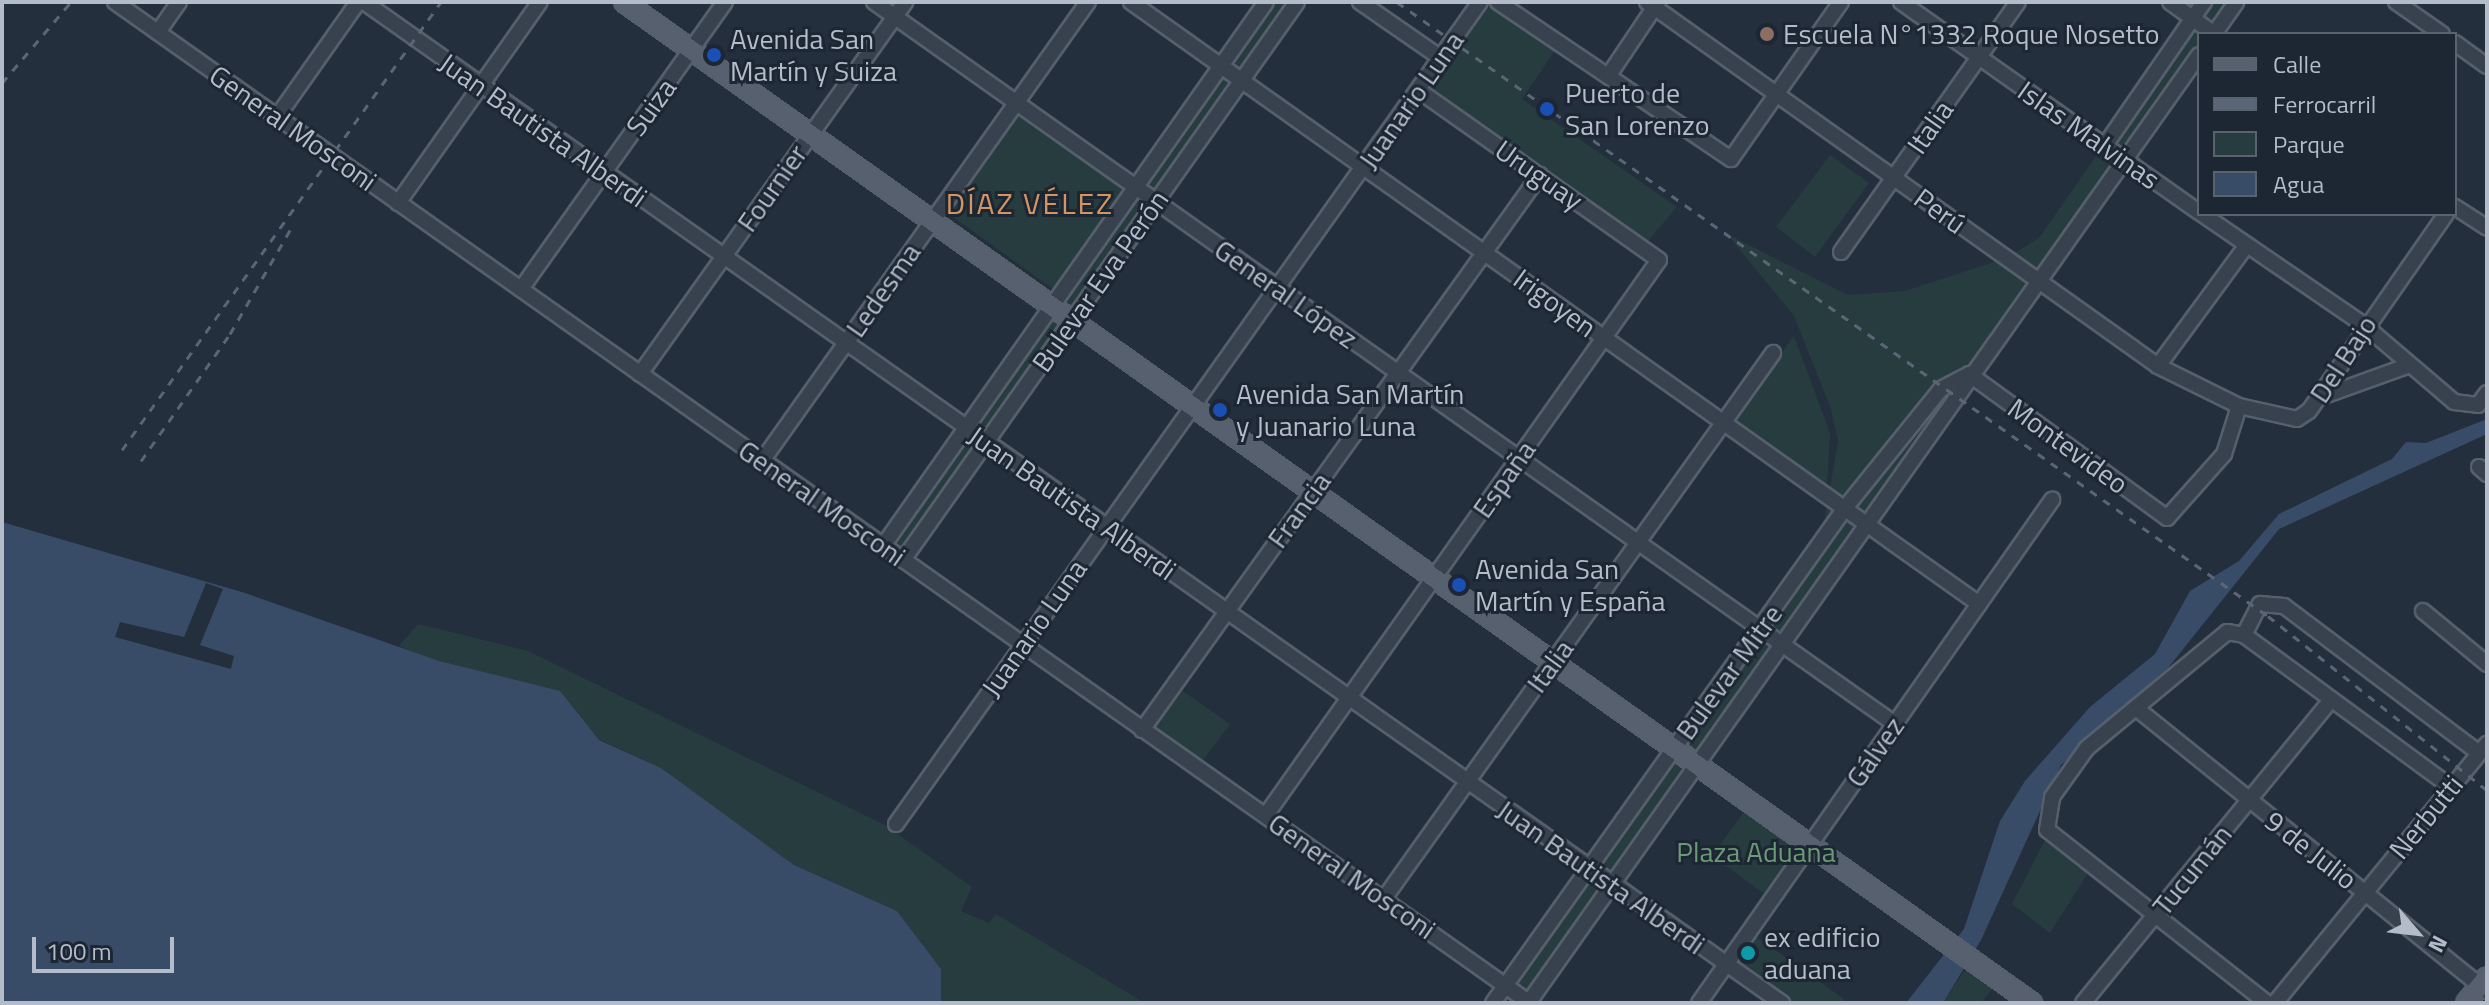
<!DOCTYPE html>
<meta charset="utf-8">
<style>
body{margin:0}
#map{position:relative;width:2489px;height:1005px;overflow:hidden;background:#242f3e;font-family:"Titillium Web",sans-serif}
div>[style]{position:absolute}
.green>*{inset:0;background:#263c3f}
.water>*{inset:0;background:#394c67}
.pier>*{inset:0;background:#242f3e}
.roads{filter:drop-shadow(2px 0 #565f6c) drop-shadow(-2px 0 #565f6c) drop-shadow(0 2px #565f6c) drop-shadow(0 -2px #565f6c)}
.minor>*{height:14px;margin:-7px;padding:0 7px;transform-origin:7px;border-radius:7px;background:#38414e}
.major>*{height:18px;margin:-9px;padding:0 9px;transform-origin:9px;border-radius:9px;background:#56606e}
.rail>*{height:3px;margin-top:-1.5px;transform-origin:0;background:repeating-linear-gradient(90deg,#5a6575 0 8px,transparent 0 16px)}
.dots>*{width:22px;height:22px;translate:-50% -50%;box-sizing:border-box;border:4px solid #1d2633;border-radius:50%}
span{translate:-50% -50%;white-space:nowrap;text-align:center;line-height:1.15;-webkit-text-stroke:6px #1d2633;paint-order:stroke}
.poi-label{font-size:28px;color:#b4bcc9}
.left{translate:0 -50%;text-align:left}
.street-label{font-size:28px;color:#b4bcc9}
.park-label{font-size:28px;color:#6b9a76}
.neighbourhood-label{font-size:30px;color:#d59563;letter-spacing:2px}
.frame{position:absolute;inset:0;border:4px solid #b4bcc9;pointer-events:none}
.legend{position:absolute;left:2197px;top:32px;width:260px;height:184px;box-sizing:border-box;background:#1d2633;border:2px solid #59626f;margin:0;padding:10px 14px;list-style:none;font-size:24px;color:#b4bcc9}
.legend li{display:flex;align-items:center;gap:16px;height:40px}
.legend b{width:40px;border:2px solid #59626f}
.north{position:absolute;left:2377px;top:893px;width:80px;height:80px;-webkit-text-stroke:6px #1d2633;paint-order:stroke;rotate:118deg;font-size:22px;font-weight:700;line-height:32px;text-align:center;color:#b4bcc9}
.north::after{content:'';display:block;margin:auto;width:28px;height:36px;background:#b4bcc9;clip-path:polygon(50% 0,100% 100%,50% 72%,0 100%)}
.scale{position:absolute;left:32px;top:937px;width:142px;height:36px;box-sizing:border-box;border:4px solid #b4bcc9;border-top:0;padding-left:10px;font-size:24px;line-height:28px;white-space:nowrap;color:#b4bcc9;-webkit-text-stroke:6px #1d2633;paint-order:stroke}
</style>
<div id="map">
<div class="green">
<i style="clip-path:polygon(1266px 2px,1297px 2px,903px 560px,883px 546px)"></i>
<i style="clip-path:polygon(2204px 2px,2236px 2px,2214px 34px,2199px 34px,2199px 55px,1529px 1002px,1506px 985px,1823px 529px,1838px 441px,1831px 409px,1794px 316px,1727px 234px,1848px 295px,1905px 291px,2006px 258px,2039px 238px)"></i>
<i style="clip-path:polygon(1486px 3px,1556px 49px,1522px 99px,1677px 207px,1648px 241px,1428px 88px)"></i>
<i style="clip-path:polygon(1020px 114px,1125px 188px,1053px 289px,949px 214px)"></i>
<i style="clip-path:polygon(1830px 155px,1869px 183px,1815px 257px,1776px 227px)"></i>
<i style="clip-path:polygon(1794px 336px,1830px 433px,1827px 487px,1731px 421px)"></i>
<i style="clip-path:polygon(418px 624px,528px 651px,885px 825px,972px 887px,961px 911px,989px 923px,996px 914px,1145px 1003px,941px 1003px,941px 969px,897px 911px,794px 865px,661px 768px,399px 646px)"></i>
<i style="clip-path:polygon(1180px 689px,1230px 724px,1201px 763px,1152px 728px)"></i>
<i style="clip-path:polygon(1746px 809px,1800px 848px,1766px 895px,1712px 856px)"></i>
<i style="clip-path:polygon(2047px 836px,2090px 870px,2050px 933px,2012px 904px)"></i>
<i style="clip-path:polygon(1753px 934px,1844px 999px,1841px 1003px,1789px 1003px,1733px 964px)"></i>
<i style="clip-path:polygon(1965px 970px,1992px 989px,1981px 1003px,1943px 1003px)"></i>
</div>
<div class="water">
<i style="clip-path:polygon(2487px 419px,2487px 434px,2279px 529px,2168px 668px,2061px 765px,1981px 940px,1943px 1003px,1906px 1003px,1964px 929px,2000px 821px,2025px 781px,2090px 707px,2155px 654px,2190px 591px,2239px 561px,2279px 514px,2392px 459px,2406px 442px,2426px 443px)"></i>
<i style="clip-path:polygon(2px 522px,245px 593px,439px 661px,560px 691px,599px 740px,661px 768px,794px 865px,897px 911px,941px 969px,941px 1003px,2px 1003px)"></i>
</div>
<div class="pier">
<i style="clip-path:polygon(206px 583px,223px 589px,200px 645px,234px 656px,231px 669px,115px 637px,120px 622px,184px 637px)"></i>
</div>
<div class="roads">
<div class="minor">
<i style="left:115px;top:2px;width:1733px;rotate:35.28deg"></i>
<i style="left:364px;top:2px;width:1736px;rotate:35.22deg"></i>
<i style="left:874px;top:2px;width:1250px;rotate:35.27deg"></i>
<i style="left:1131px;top:2px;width:1040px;rotate:35.37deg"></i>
<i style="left:1360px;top:2px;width:98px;rotate:34.7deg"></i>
<i style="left:1498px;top:2px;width:281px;rotate:34deg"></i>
<i style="left:1731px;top:159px;width:192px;rotate:-55deg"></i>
<i style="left:1647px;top:2px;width:627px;rotate:35.46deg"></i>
<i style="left:2158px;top:366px;width:90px;rotate:26.3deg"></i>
<i style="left:1901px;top:2px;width:365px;rotate:35.2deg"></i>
<i style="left:2170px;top:2px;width:54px;rotate:36deg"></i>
<i style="left:2396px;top:2px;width:56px;rotate:34.8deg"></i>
<i style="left:158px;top:32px;width:37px;rotate:-55deg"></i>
<i style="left:2214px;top:34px;width:39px;rotate:-55deg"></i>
<i style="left:2455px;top:43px;width:39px;rotate:36deg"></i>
<i style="left:1609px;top:75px;width:88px;rotate:-56.1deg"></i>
<i style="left:277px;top:117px;width:141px;rotate:-54.8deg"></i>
<i style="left:2106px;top:144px;width:173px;rotate:-55.4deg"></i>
<i style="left:398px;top:203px;width:246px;rotate:-54.8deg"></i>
<i style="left:2455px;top:207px;width:38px;rotate:33deg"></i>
<i style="left:2202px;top:214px;width:196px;rotate:34.4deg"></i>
<i style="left:2364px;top:325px;width:118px;rotate:40.5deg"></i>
<i style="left:2454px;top:402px;width:24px;rotate:7deg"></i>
<i style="left:2478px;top:405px;width:15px;rotate:-53deg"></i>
<i style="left:1841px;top:252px;width:306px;rotate:-54.7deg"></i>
<i style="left:521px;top:289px;width:352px;rotate:-54.6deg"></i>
<i style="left:2158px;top:366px;width:150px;rotate:-53.7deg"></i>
<i style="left:640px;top:374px;width:457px;rotate:-54.5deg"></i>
<i style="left:1969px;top:374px;width:245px;rotate:36deg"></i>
<i style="left:2167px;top:518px;width:86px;rotate:-48.3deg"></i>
<i style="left:2224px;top:454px;width:50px;rotate:-72.6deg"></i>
<i style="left:2239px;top:406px;width:59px;rotate:12.6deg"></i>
<i style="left:2297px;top:419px;width:14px;rotate:-34deg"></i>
<i style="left:2309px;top:411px;width:240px;rotate:-55.2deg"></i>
<i style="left:2321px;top:397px;width:91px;rotate:-19.8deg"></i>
<i style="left:762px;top:461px;width:563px;rotate:-54.62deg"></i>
<i style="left:2479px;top:467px;width:11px;rotate:41deg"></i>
<i style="left:883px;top:546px;width:665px;rotate:-54.85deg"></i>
<i style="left:903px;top:560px;width:683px;rotate:-54.77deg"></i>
<i style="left:2423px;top:611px;width:83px;rotate:39.6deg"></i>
<i style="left:2244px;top:635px;width:35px;rotate:-63deg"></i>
<i style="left:2260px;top:604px;width:24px;rotate:5deg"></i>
<i style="left:2284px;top:606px;width:244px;rotate:37deg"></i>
<i style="left:2136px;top:708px;width:451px;rotate:38.9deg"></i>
<i style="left:1142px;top:730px;width:683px;rotate:-54.36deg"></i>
<i style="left:1266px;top:815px;width:680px;rotate:-54.7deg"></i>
<i style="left:1659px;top:260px;width:295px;rotate:-144.8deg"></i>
<i style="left:896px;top:824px;width:1008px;rotate:-54.61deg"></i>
<i style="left:1383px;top:900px;width:672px;rotate:-54.51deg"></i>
<i style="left:1529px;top:1002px;width:1160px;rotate:-54.72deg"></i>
<i style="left:1493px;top:1003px;width:607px;rotate:-54.58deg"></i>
<i style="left:1845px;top:508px;width:153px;rotate:-51.1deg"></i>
<i style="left:1941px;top:389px;width:27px;rotate:-28deg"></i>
<i style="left:1699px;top:1003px;width:615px;rotate:-54.94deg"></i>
<i style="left:2083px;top:1003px;width:392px;rotate:-50.7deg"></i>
<i style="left:2267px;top:1003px;width:280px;rotate:-141.8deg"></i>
<i style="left:2047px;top:830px;width:33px;rotate:-81deg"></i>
<i style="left:2052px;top:797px;width:60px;rotate:-54.5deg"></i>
<i style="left:2087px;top:748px;width:182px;rotate:-39.6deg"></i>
<i style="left:2227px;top:632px;width:17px;rotate:10deg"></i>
<i style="left:2244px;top:635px;width:257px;rotate:36.3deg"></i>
<i style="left:2275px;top:1003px;width:335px;rotate:-50.7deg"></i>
</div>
<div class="major">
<i style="left:624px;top:2px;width:1728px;rotate:35.41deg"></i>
<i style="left:2466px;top:1003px;width:33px;rotate:-51deg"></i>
</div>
</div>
<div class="rail">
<i style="left:1397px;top:2px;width:1066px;rotate:35.18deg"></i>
<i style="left:2268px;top:616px;width:280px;rotate:38.5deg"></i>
<i style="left:2px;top:83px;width:106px;rotate:-49.6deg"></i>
<i style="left:122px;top:450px;width:550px;rotate:-54.55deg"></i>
<i style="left:141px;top:461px;width:155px;rotate:-55deg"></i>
<i style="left:230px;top:334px;width:128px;rotate:-60deg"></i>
</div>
<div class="dots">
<i style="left:1767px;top:34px;background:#8d6e63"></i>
<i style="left:714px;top:55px;background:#1a4fb4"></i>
<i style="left:1547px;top:109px;background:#1a4fb4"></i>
<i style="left:1220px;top:410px;background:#1a4fb4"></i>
<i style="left:1459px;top:585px;background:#1a4fb4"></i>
<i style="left:1748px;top:953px;background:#0f9aa8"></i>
</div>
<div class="poi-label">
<span class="left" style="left:1783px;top:34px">Escuela N°1332 Roque Nosetto</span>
<span class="left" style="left:730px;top:55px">Avenida San<br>Martín y Suiza</span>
<span class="left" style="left:1565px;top:109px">Puerto de<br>San Lorenzo</span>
<span class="left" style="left:1236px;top:410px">Avenida San Martín<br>y Juanario Luna</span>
<span class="left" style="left:1475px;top:585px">Avenida San<br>Martín y España</span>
<span class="left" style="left:1764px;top:953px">ex edificio<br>aduana</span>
</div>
<div class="street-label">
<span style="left:1411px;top:100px;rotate:-55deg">Juanario Luna</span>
<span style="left:651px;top:107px;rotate:-54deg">Suiza</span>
<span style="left:1930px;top:127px;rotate:-55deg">Italia</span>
<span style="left:293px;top:128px;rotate:35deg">General Mosconi</span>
<span style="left:543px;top:130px;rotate:35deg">Juan Bautista Alberdi</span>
<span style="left:2089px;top:135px;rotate:35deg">Islas Malvinas</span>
<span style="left:1539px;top:175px;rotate:35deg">Uruguay</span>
<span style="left:772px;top:188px;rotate:-55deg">Fournier</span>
<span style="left:1940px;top:211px;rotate:36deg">Perú</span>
<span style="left:1100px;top:281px;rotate:-55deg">Bulevar Eva Perón</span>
<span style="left:883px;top:290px;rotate:-55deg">Ledesma</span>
<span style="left:1286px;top:294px;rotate:35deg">General López</span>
<span style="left:1555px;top:303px;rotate:36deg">Irigoyen</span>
<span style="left:2343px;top:359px;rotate:-57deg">Del Bajo</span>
<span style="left:2068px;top:446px;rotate:36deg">Montevideo</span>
<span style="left:1504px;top:479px;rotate:-55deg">España</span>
<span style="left:822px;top:503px;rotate:35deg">General Mosconi</span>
<span style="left:1072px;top:503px;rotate:35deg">Juan Bautista Alberdi</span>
<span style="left:1299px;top:510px;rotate:-54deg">Francia</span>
<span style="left:1034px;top:628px;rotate:-55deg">Juanario Luna</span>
<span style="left:1550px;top:666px;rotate:-54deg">Italia</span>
<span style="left:1729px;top:672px;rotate:-54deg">Bulevar Mitre</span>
<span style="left:1875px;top:752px;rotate:-55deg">Gálvez</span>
<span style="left:2426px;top:817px;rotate:-51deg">Nerbutti</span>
<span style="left:2311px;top:850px;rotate:38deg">9 de Julio</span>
<span style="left:2192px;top:870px;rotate:-51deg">Tucumán</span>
<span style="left:1352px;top:876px;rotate:35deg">General Mosconi</span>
<span style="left:1601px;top:877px;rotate:35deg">Juan Bautista Alberdi</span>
</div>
<div class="park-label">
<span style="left:1756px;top:852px">Plaza Aduana</span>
</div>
<div class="neighbourhood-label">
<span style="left:1030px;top:203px">DÍAZ VÉLEZ</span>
</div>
<div class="frame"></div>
<ul class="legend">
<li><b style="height:10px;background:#56606e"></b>Calle</li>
<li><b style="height:10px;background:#5a6575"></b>Ferrocarril</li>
<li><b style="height:22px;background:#263c3f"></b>Parque</li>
<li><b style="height:22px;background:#394c67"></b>Agua</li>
</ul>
<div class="north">N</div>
<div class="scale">100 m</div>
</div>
